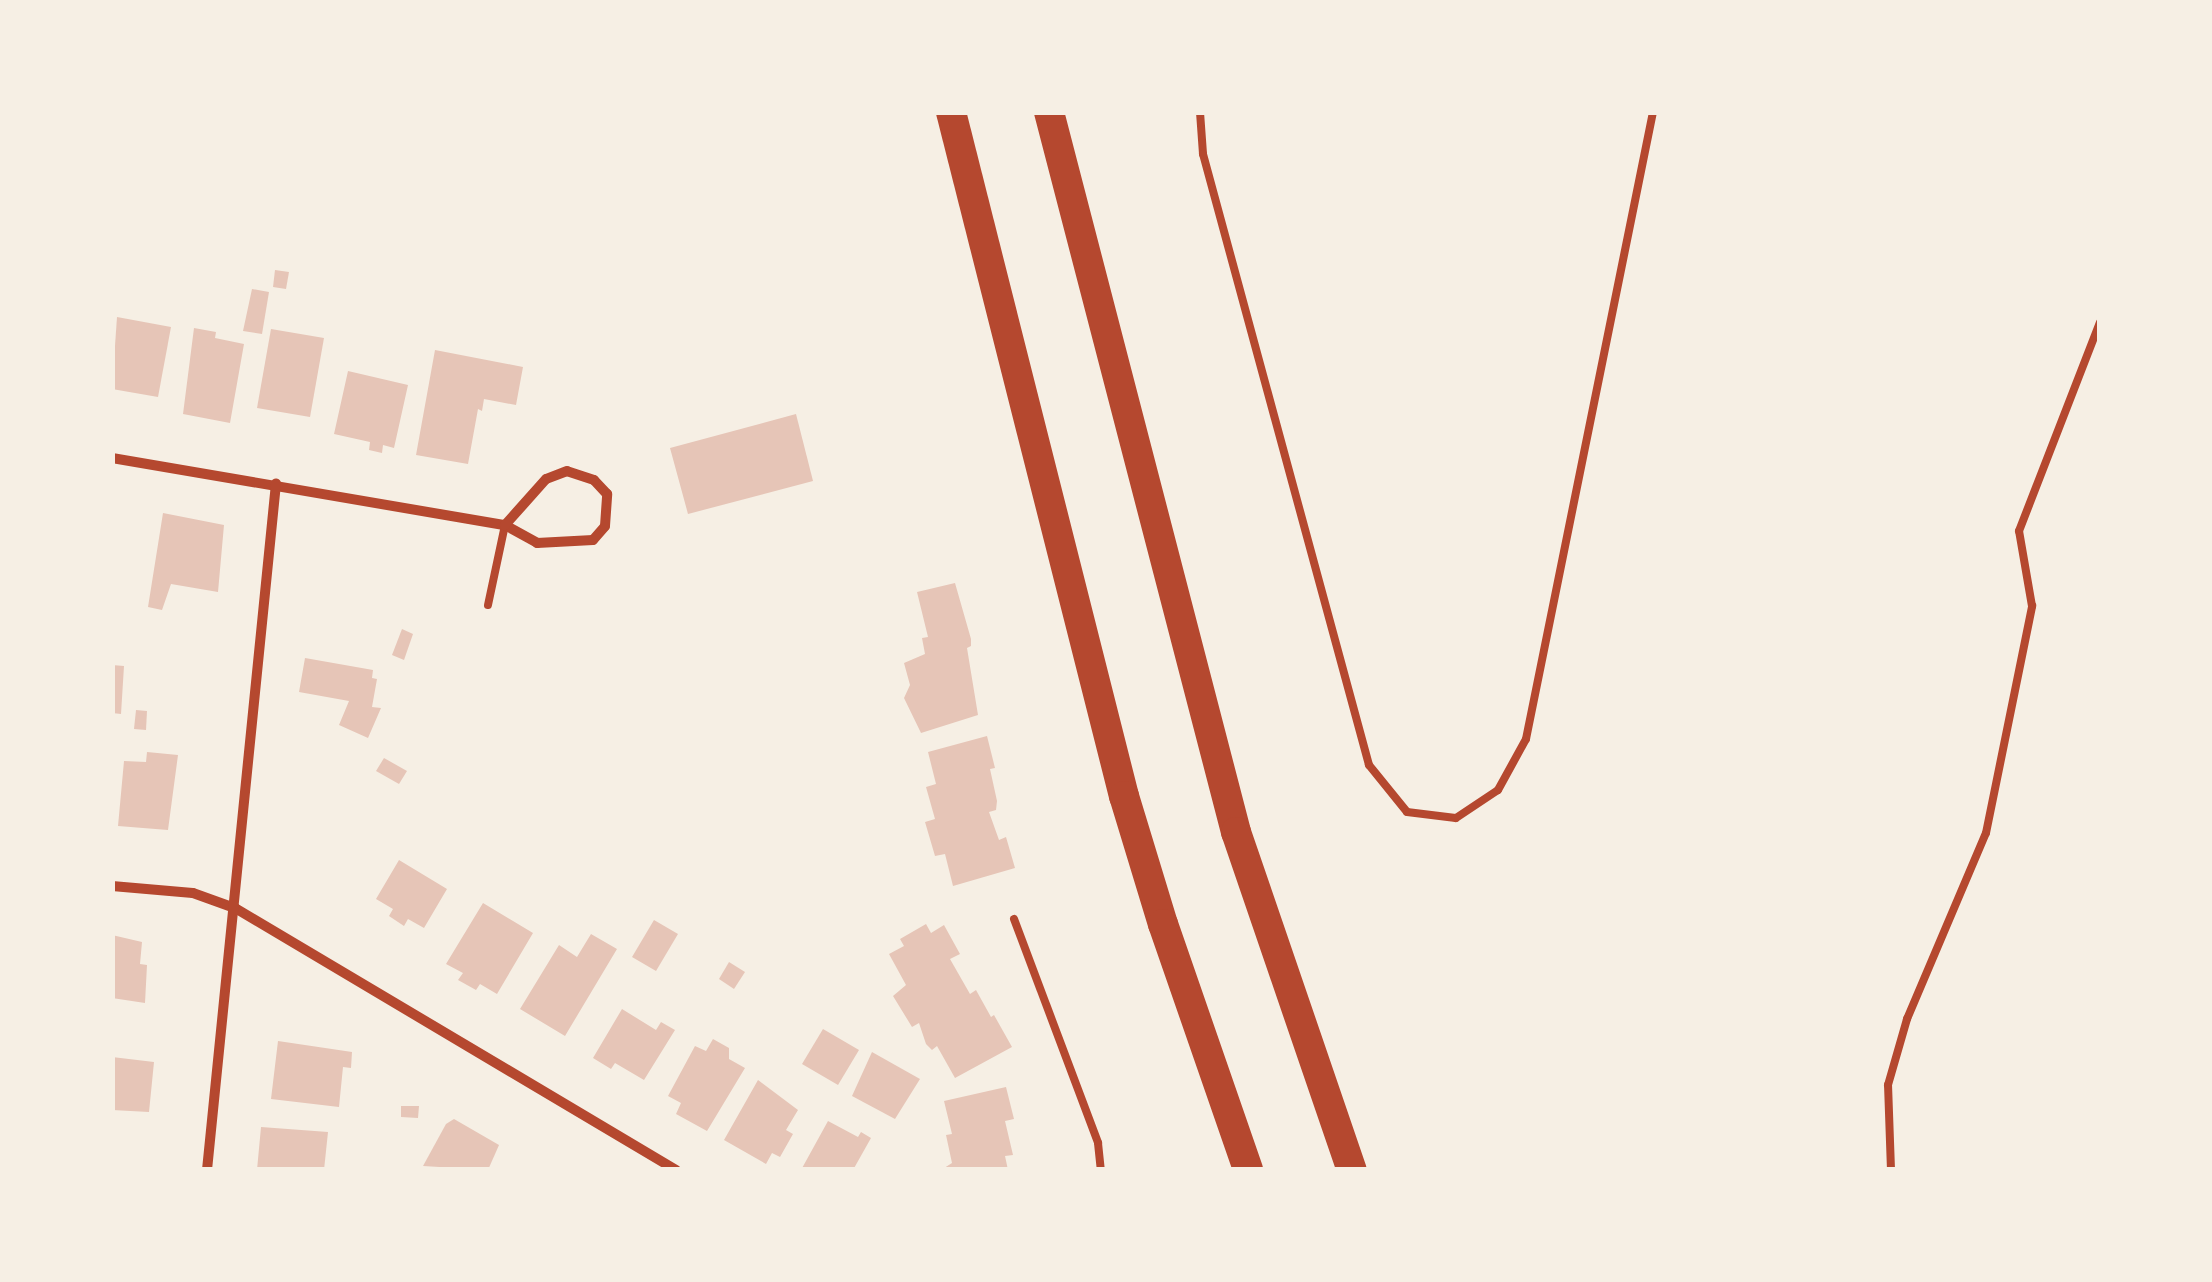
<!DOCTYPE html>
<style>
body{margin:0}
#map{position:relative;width:2212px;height:1282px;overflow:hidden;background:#f6efe4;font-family:Overpass,sans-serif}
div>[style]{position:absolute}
.building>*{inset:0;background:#e6c5b7}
.service>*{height:8px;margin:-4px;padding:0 4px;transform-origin:4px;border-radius:4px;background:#b5482f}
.minor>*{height:10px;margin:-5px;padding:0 5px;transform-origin:5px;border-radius:5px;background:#b5482f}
.motorway>*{height:30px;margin:-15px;padding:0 15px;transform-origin:15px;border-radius:15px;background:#b5482f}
span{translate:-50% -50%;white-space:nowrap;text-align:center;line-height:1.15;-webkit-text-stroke:8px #f6efe4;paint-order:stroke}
.frame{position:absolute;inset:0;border:115px solid #f6efe4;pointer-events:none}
</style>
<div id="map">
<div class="building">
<i style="clip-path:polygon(275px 270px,289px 272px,286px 289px,273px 287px)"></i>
<i style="clip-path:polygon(252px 289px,269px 292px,262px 334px,243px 331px)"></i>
<i style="clip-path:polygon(117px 317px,171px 327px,158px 397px,112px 389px)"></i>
<i style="clip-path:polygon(194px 328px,216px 332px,215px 338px,244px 344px,230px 423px,183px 414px)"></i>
<i style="clip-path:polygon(271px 329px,324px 338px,310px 417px,257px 408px)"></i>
<i style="clip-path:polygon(435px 350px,523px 367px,516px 405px,484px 399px,482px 411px,478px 409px,468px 464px,416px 455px)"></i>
<i style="clip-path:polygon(348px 371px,408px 385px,394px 448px,383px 445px,382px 453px,369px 450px,370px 442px,334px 434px)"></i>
<i style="clip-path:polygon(796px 414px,813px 481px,688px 514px,670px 448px)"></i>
<i style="clip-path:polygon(163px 513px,224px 525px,218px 592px,171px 584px,162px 610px,148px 607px)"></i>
<i style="clip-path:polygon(955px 583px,971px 639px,971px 646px,967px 648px,978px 715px,921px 733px,904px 698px,910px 685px,904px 663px,925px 654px,922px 638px,928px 637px,917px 592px)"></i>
<i style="clip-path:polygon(402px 629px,413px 634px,404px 660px,392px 655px)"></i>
<i style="clip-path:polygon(305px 658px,373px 670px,372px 678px,377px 679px,372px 707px,381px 708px,368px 738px,339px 725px,349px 701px,299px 692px)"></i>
<i style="clip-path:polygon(112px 665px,124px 666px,121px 714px,112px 713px)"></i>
<i style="clip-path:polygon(136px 710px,147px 711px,146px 730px,134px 729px)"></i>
<i style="clip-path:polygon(987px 736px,995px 768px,990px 769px,997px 801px,996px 810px,989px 812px,999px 840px,1006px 837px,1015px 868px,953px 886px,945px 854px,935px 856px,925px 822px,935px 819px,926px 787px,936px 784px,928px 752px)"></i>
<i style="clip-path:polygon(147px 752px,178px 755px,168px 830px,118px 826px,124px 761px,146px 762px)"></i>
<i style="clip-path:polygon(384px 758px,407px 771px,399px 784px,376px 771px)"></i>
<i style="clip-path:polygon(399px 860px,447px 889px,424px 928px,408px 919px,404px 926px,389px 916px,393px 909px,376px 899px)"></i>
<i style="clip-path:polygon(483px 903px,533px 933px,497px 994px,480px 984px,476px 990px,458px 980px,463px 973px,446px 964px)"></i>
<i style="clip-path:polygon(654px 920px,678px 934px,656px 971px,632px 957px)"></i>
<i style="clip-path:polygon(926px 924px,931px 933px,944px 925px,960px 954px,950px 959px,970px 994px,976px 990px,991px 1017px,994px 1015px,1012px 1047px,955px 1078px,937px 1046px,932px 1050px,926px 1044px,919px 1023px,912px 1027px,893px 996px,906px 985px,889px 954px,904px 946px,900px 939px)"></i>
<i style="clip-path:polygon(591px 934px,617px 949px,565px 1036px,520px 1009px,559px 945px,577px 957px)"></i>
<i style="clip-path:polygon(112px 935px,142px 942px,140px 964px,147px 965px,145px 1003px,112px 998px)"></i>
<i style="clip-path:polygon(729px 962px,745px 972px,734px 989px,719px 979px)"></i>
<i style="clip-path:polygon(622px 1009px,656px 1030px,661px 1022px,675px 1030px,644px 1080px,615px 1063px,611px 1069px,593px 1058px)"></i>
<i style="clip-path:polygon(823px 1029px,859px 1050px,838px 1085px,802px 1064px)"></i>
<i style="clip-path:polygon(713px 1039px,729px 1048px,729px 1059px,745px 1068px,707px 1131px,676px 1114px,681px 1103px,668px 1096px,695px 1046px,706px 1051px)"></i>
<i style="clip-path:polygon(278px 1041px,352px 1052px,351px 1068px,343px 1067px,339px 1107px,271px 1099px)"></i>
<i style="clip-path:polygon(872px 1052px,920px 1079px,895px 1119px,852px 1096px)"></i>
<i style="clip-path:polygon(112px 1057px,154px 1062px,149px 1112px,112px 1110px)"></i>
<i style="clip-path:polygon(758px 1080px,798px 1110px,786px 1130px,793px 1134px,780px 1157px,772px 1153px,766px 1164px,724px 1140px)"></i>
<i style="clip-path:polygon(1006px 1087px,1014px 1119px,1005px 1121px,1013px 1155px,1005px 1156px,1008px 1170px,941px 1170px,952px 1163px,946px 1135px,952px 1134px,944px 1101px)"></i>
<i style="clip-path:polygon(401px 1106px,419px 1106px,418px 1118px,401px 1117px)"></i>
<i style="clip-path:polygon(454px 1119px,499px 1145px,488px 1170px,423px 1166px,446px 1124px)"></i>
<i style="clip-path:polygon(828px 1121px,858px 1137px,861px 1132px,871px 1138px,853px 1170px,801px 1170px)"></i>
<i style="clip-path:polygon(261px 1127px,328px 1132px,324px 1170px,257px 1170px)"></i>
</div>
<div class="service">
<i style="left:1200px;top:112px;width:42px;rotate:85.9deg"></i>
<i style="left:1203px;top:154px;width:633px;rotate:74.8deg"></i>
<i style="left:1369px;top:765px;width:60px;rotate:51deg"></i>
<i style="left:1407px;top:812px;width:49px;rotate:7deg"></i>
<i style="left:1456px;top:818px;width:50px;rotate:-33.7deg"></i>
<i style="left:1498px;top:790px;width:58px;rotate:-61.2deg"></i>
<i style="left:1526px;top:739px;width:640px;rotate:-78.55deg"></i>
<i style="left:488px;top:605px;width:82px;rotate:-78deg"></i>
<i style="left:1014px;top:919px;width:239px;rotate:69.4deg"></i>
<i style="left:1098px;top:1143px;width:27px;rotate:84deg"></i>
<i style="left:1891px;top:1170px;width:85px;rotate:-92deg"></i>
<i style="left:1888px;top:1085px;width:69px;rotate:-73.9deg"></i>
<i style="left:1907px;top:1019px;width:202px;rotate:-67deg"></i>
<i style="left:1986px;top:833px;width:232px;rotate:-78.5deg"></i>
<i style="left:2032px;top:606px;width:76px;rotate:-99.8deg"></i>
<i style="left:2019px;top:531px;width:224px;rotate:-68.8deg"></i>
</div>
<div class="minor">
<i style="left:112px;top:458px;width:399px;rotate:9.7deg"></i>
<i style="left:505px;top:525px;width:37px;rotate:29deg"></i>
<i style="left:537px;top:543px;width:56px;rotate:-3.1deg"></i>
<i style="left:593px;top:540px;width:18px;rotate:-49deg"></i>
<i style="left:605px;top:526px;width:32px;rotate:-86deg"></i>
<i style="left:607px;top:494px;width:19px;rotate:-133deg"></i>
<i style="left:594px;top:480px;width:28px;rotate:-162deg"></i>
<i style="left:567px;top:471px;width:22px;rotate:159deg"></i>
<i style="left:546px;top:479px;width:62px;rotate:131.7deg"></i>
<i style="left:112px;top:886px;width:81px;rotate:4.9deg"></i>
<i style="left:193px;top:893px;width:45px;rotate:19.7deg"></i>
<i style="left:235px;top:908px;width:513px;rotate:30.71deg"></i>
<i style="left:207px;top:1170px;width:690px;rotate:-84.26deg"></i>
</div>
<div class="motorway">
<i style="left:951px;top:112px;width:706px;rotate:75.81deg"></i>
<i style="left:1124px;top:796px;width:134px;rotate:73.1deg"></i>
<i style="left:1163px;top:924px;width:260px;rotate:70.9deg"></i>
<i style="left:1049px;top:112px;width:744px;rotate:75.44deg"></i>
<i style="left:1236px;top:832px;width:357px;rotate:71.1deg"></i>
</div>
<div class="frame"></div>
</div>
